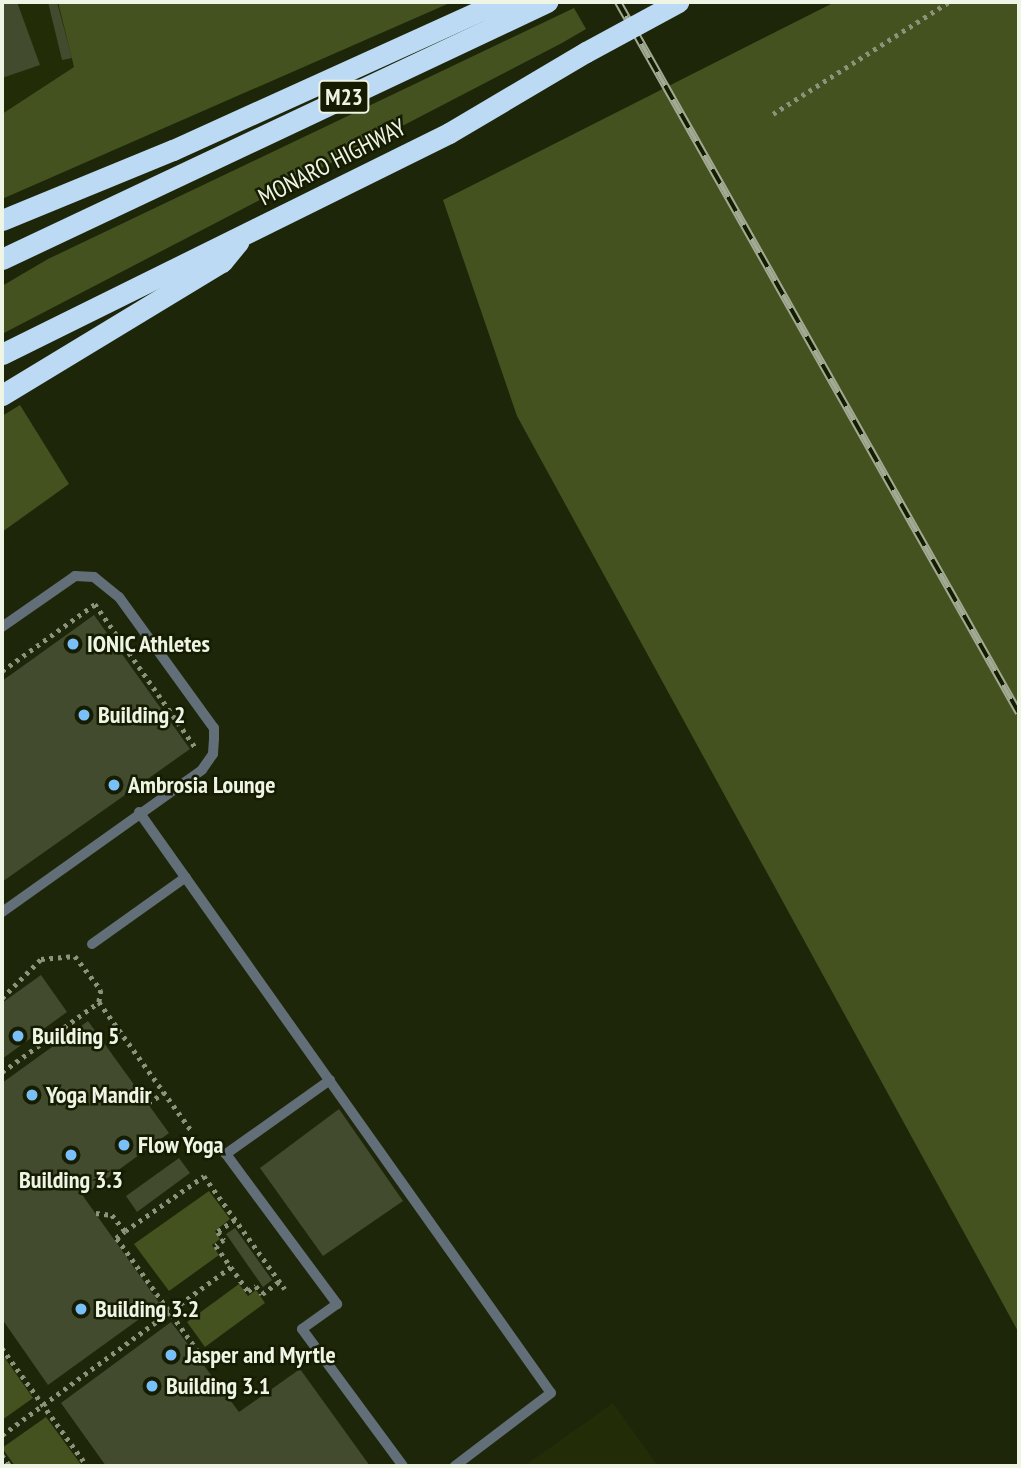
<!DOCTYPE html>
<style>
body{margin:0}
#map{position:relative;width:1021px;height:1468px;overflow:hidden;background:#1e2609;font-family:"PT Sans Narrow",sans-serif}
div>[style]{position:absolute}
.built>*{inset:0;background:#222c07}
.green>*{inset:0;background:#43521f}
.building>*{inset:0;background:#424b2e}
.path>*{height:4.5px;margin-top:-2.25px;transform-origin:0;background:repeating-linear-gradient(90deg,#8c937c 0 3.5px,transparent 0 8.5px)}
.lane>*{height:10px;margin:-5px;padding:0 5px;transform-origin:5px;border-radius:5px;background:#626e78}
.highway>*{height:21px;margin:-10.5px;padding:0 10.5px;transform-origin:10.5px;border-radius:10.5px;background:#bcdaf4}
.rail>*{height:8px;margin-top:-4px;transform-origin:0;background:repeating-linear-gradient(90deg,#151c02 0 16px,#a3aa94 0 32px);box-sizing:border-box;border-block:2px solid #a3aa94}
.highway-bridge>*{height:21px;margin:-10.5px;padding:0 10.5px;transform-origin:10.5px;border-radius:10.5px;background:#bcdaf4}
.dots>*{width:19px;height:19px;translate:-50% -50%;box-sizing:border-box;border:4px solid #151c02;border-radius:50%}
span{translate:-50% -50%;white-space:nowrap;text-align:center;line-height:1.15;-webkit-text-stroke:5px #151c02;paint-order:stroke}
.shield-label span{padding:2px 5px;background:#151c02;border:2px solid;border-radius:5px;-webkit-text-stroke-width:0}
.shield-label{font-size:23px;color:#eff5e4;font-weight:700}
.street-label{font-size:24px;color:#eff5e4}
.poi-label{font-size:24px;color:#eff5e4;font-weight:700}
.left{translate:0 -50%;text-align:left}
.frame{position:absolute;inset:0;border:4px solid #eff5e4;pointer-events:none}
</style>
<div id="map">
<div class="built">
<i style="clip-path:polygon(2px 2px,58px 2px,74px 67px,2px 114px)"></i>
<i style="clip-path:polygon(613px 1403px,658px 1466px,524px 1466px)"></i>
</div>
<div class="green">
<i style="clip-path:polygon(58px 2px,452px 2px,2px 199px,2px 114px,74px 67px)"></i>
<i style="clip-path:polygon(835px 2px,1019px 2px,1019px 1333px,517px 416px,443px 200px)"></i>
<i style="clip-path:polygon(574px 8px,586px 29px,562px 43px,2px 334px,2px 286px,48px 259px)"></i>
<i style="clip-path:polygon(20px 405px,69px 484px,2px 532px,2px 416px)"></i>
<i style="clip-path:polygon(209px 1191px,230px 1219px,215px 1231px,220px 1239px,212px 1245px,219px 1255px,169px 1291px,134px 1244px)"></i>
<i style="clip-path:polygon(239px 1284px,248px 1296px,256px 1290px,265px 1303px,205px 1347px,187px 1322px)"></i>
<i style="clip-path:polygon(2px 1354px,33px 1398px,2px 1420px)"></i>
<i style="clip-path:polygon(46px 1417px,82px 1466px,15px 1466px,2px 1448px)"></i>
</div>
<div class="building">
<i style="clip-path:polygon(2px 2px,17px 2px,40px 65px,2px 78px)"></i>
<i style="clip-path:polygon(48px 2px,57px 2px,72px 58px,62px 60px)"></i>
<i style="clip-path:polygon(94px 615px,190px 749px,2px 882px,2px 681px)"></i>
<i style="clip-path:polygon(41px 975px,67px 1012px,2px 1059px,2px 1003px)"></i>
<i style="clip-path:polygon(88px 1021px,169px 1133px,83px 1196px,160px 1304px,48px 1385px,2px 1319px,2px 1083px)"></i>
<i style="clip-path:polygon(339px 1109px,403px 1201px,323px 1256px,260px 1168px)"></i>
<i style="clip-path:polygon(179px 1158px,190px 1173px,137px 1212px,126px 1196px)"></i>
<i style="clip-path:polygon(235px 1228px,272px 1280px,263px 1287px,226px 1234px)"></i>
<i style="clip-path:polygon(171px 1322px,239px 1412px,300px 1369px,370px 1466px,106px 1466px,61px 1403px)"></i>
</div>
<div class="path">
<i style="left:773px;top:114px;width:209px;rotate:-32.5deg"></i>
<i style="left:2px;top:671px;width:115px;rotate:-35.8deg"></i>
<i style="left:95px;top:604px;width:176px;rotate:55deg"></i>
<i style="left:2px;top:998px;width:55px;rotate:-45deg"></i>
<i style="left:41px;top:959px;width:34px;rotate:-5deg"></i>
<i style="left:75px;top:956px;width:43px;rotate:52.6deg"></i>
<i style="left:101px;top:990px;width:12px;rotate:99deg"></i>
<i style="left:99px;top:1002px;width:158px;rotate:54.3deg"></i>
<i style="left:2px;top:1072px;width:120px;rotate:-35.8deg"></i>
<i style="left:148px;top:1103px;width:19px;rotate:-32deg"></i>
<i style="left:96px;top:1213px;width:16px;rotate:7deg"></i>
<i style="left:112px;top:1215px;width:21px;rotate:51deg"></i>
<i style="left:235px;top:1220px;width:21px;rotate:145deg"></i>
<i style="left:218px;top:1232px;width:10px;rotate:53deg"></i>
<i style="left:224px;top:1240px;width:10px;rotate:143deg"></i>
<i style="left:216px;top:1246px;width:55px;rotate:54.6deg"></i>
<i style="left:248px;top:1291px;width:9px;rotate:-32deg"></i>
<i style="left:256px;top:1286px;width:10px;rotate:53deg"></i>
<i style="left:262px;top:1294px;width:22px;rotate:-36deg"></i>
<i style="left:2px;top:1348px;width:145px;rotate:54.2deg"></i>
<i style="left:198px;top:1352px;width:140px;rotate:-125.7deg"></i>
<i style="left:116px;top:1238px;width:11px;rotate:-38deg"></i>
<i style="left:125px;top:1231px;width:96px;rotate:-34.8deg"></i>
<i style="left:204px;top:1176px;width:139px;rotate:54.4deg"></i>
<i style="left:2px;top:1435px;width:284px;rotate:-36.3deg"></i>
<i style="left:2px;top:1455px;width:14px;rotate:54deg"></i>
</div>
<div class="lane">
<i style="left:2px;top:627px;width:89px;rotate:-34.9deg"></i>
<i style="left:75px;top:576px;width:19px;rotate:3deg"></i>
<i style="left:94px;top:577px;width:32px;rotate:39deg"></i>
<i style="left:119px;top:597px;width:162px;rotate:54.1deg"></i>
<i style="left:214px;top:728px;width:11px;rotate:90deg"></i>
<i style="left:214px;top:739px;width:15px;rotate:94deg"></i>
<i style="left:213px;top:754px;width:19px;rotate:125deg"></i>
<i style="left:202px;top:770px;width:245px;rotate:144.6deg"></i>
<i style="left:139px;top:812px;width:712px;rotate:54.66deg"></i>
<i style="left:551px;top:1393px;width:121px;rotate:142.8deg"></i>
<i style="left:92px;top:944px;width:115px;rotate:-35.5deg"></i>
<i style="left:330px;top:1080px;width:128px;rotate:144.6deg"></i>
<i style="left:226px;top:1154px;width:187px;rotate:53.5deg"></i>
<i style="left:337px;top:1304px;width:43px;rotate:144.5deg"></i>
<i style="left:302px;top:1329px;width:170px;rotate:53.6deg"></i>
</div>
<div class="highway">
<i style="left:2px;top:220px;width:185px;rotate:-22.3deg"></i>
<i style="left:173px;top:150px;width:339px;rotate:-24.4deg"></i>
<i style="left:482px;top:10px;width:48px;rotate:-9.7deg"></i>
<i style="left:2px;top:259px;width:603px;rotate:-25.25deg"></i>
<i style="left:2px;top:354px;width:499px;rotate:-26.3deg"></i>
<i style="left:449px;top:133px;width:159px;rotate:-30.6deg"></i>
<i style="left:2px;top:395px;width:257px;rotate:-31.2deg"></i>
<i style="left:222px;top:262px;width:26px;rotate:-51deg"></i>
</div>
<div class="rail">
<i style="left:618px;top:2px;width:816px;rotate:60.58deg"></i>
</div>
<div class="highway-bridge">
<i style="left:586px;top:52px;width:105px;rotate:-28.5deg"></i>
</div>
<div class="dots">
<i style="left:73px;top:644px;background:#79bff8"></i>
<i style="left:84px;top:715px;background:#79bff8"></i>
<i style="left:114px;top:785px;background:#79bff8"></i>
<i style="left:18px;top:1036px;background:#79bff8"></i>
<i style="left:32px;top:1095px;background:#79bff8"></i>
<i style="left:124px;top:1145px;background:#79bff8"></i>
<i style="left:71px;top:1155px;background:#79bff8"></i>
<i style="left:81px;top:1309px;background:#79bff8"></i>
<i style="left:171px;top:1355px;background:#79bff8"></i>
<i style="left:152px;top:1386px;background:#79bff8"></i>
</div>
<div class="shield-label">
<span style="left:344px;top:97px">M23</span>
</div>
<div class="street-label">
<span style="left:332px;top:162px;rotate:-27deg">MONARO HIGHWAY</span>
</div>
<div class="poi-label">
<span class="left" style="left:87px;top:644px">IONIC Athletes</span>
<span class="left" style="left:98px;top:715px">Building 2</span>
<span class="left" style="left:128px;top:785px">Ambrosia Lounge</span>
<span class="left" style="left:32px;top:1036px">Building 5</span>
<span class="left" style="left:46px;top:1095px">Yoga Mandir</span>
<span class="left" style="left:138px;top:1145px">Flow Yoga</span>
<span style="left:71px;top:1180px">Building 3.3</span>
<span class="left" style="left:95px;top:1309px">Building 3.2</span>
<span class="left" style="left:185px;top:1355px">Jasper and Myrtle</span>
<span class="left" style="left:166px;top:1386px">Building 3.1</span>
</div>
<div class="frame"></div>
</div>
